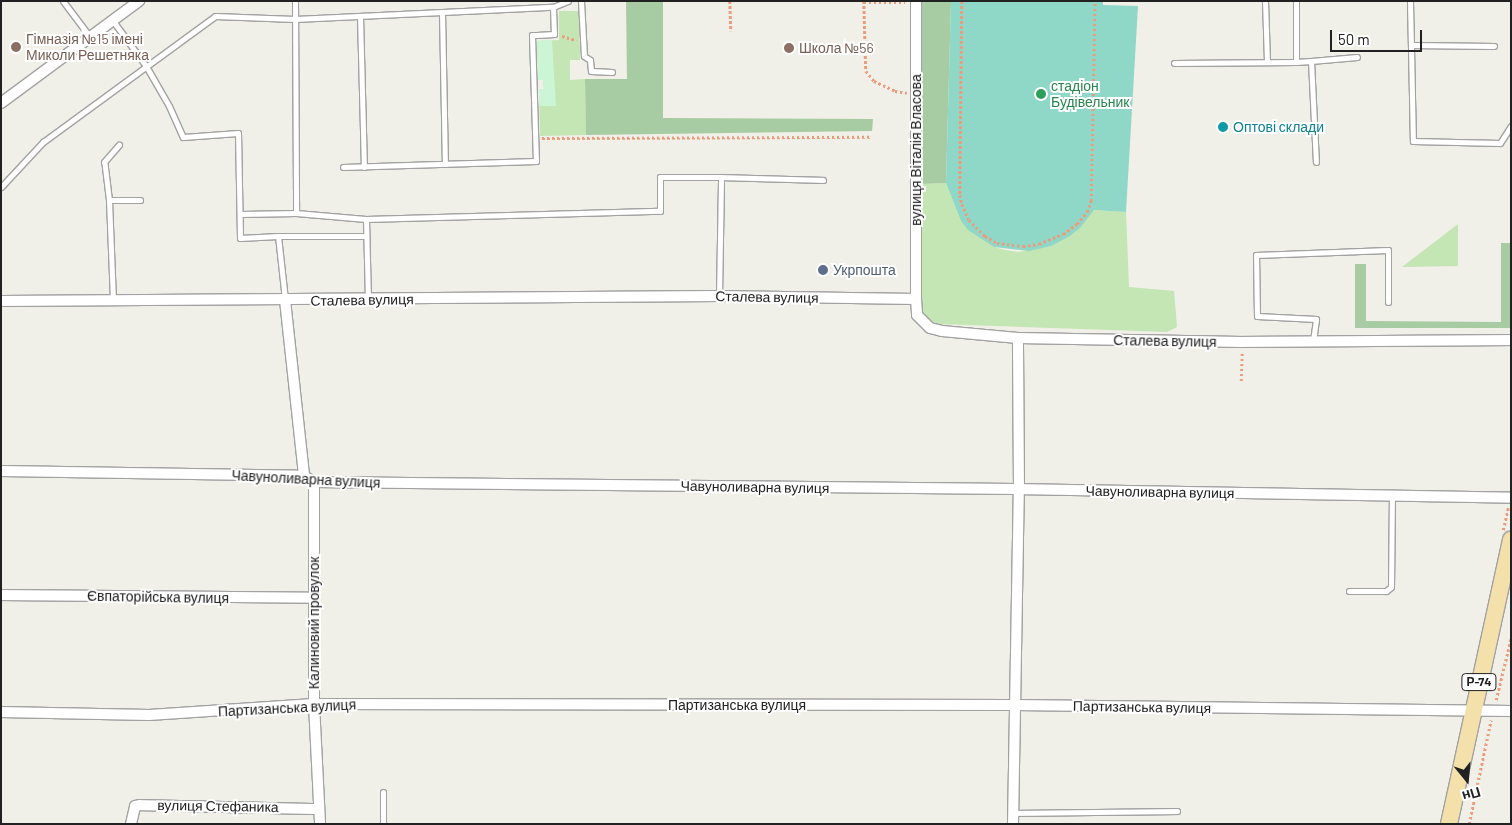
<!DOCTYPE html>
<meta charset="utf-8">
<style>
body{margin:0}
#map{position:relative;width:1512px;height:825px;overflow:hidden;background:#f0efe8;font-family:Barlow,sans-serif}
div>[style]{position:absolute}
.grass>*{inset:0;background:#c4e5b4}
.forest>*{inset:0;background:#a7cba2}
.park>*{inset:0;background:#cbf5d5}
.pitch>*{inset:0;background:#8fd7c7}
.path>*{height:2.5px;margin-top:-1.25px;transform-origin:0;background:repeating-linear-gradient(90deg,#ec9c7d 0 2.5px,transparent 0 5px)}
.roads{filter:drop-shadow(1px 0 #a2a2a2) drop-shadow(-1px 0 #a2a2a2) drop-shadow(0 1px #a2a2a2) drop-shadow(0 -1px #a2a2a2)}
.service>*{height:5px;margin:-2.5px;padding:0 2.5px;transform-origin:2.5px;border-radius:2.5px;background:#fff}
.minor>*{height:10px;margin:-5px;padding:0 5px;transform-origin:5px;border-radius:5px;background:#fff}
.primary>*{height:16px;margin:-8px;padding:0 8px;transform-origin:8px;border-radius:8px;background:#f3e0ab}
.dots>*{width:14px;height:14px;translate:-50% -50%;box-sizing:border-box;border:2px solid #fff;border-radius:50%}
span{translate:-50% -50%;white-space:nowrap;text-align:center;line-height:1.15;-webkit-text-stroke:4px #fff;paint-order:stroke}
.shield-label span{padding:1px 4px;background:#fff;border:1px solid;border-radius:4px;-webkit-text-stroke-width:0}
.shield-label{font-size:12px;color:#212121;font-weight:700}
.education-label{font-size:14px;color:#785e54}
.left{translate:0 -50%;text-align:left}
.leisure-label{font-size:14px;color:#27864d}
.culture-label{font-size:14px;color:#0d838f}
.street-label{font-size:14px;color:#212121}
.service-label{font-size:14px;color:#4e5e75}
.frame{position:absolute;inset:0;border:2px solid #212121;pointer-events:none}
.north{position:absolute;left:1442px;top:755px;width:50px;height:50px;-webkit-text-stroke:4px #fff;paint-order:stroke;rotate:163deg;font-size:14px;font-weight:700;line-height:20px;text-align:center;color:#212121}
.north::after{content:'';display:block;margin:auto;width:18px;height:22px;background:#212121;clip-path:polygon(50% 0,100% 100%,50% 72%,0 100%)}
.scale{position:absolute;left:1330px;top:30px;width:92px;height:22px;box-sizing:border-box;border:2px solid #212121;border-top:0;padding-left:6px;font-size:15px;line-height:18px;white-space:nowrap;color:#212121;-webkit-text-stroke:4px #fff;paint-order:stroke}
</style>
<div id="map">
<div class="grass">
<i style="clip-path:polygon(559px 11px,579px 11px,580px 60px,570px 60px,570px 80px,585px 79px,586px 135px,540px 136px,539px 89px,544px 89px,543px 80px,538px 80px,537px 41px,559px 40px)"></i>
<i style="clip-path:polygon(946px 183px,961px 221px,994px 247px,1005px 250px,1018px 252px,1051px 246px,1079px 228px,1093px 210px,1126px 212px,1129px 287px,1174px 291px,1177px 327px,1167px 332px,938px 324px,928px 320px,922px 313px,921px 308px,921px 184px)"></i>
<i style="clip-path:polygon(1458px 224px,1458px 266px,1402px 267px)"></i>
</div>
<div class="forest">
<i style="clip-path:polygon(626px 1px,663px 1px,663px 118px,873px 119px,872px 131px,586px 135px,585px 79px,627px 79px)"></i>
<i style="clip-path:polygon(922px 1px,951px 1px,946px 183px,921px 184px)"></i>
<i style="clip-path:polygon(1501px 243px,1511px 243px,1511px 328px,1355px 328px,1355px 264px,1366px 264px,1366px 321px,1501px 322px)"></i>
</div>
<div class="park">
<i style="clip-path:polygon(552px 40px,556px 106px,539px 106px,539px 89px,544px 89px,543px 80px,538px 80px,537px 41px)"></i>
</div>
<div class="pitch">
<i style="clip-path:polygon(951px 1px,1103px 1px,1103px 5px,1138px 6px,1126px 212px,1094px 210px,1080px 228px,1070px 236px,1051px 246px,1029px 251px,994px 247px,968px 230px,961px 221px,946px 183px)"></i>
</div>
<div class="path">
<i style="left:730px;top:1px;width:30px;rotate:88deg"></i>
<i style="left:864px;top:1px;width:70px;rotate:88.4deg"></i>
<i style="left:866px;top:71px;width:13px;rotate:51deg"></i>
<i style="left:874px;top:81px;width:23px;rotate:25deg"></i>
<i style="left:895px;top:91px;width:12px;rotate:9deg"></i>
<i style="left:962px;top:1px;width:194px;rotate:90.6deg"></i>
<i style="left:960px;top:195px;width:9px;rotate:77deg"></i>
<i style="left:962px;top:204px;width:17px;rotate:66deg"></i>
<i style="left:969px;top:220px;width:23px;rotate:45deg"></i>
<i style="left:985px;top:236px;width:14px;rotate:30deg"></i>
<i style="left:997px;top:243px;width:26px;rotate:7deg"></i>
<i style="left:1023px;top:246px;width:16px;rotate:-7deg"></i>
<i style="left:1039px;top:244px;width:26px;rotate:-23deg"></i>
<i style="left:1063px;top:234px;width:17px;rotate:-36deg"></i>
<i style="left:1077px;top:224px;width:16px;rotate:-50deg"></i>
<i style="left:1087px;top:212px;width:12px;rotate:-70deg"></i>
<i style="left:1091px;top:201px;width:200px;rotate:-88.9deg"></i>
<i style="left:864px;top:3px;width:41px"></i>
<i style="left:562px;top:36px;width:15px;rotate:16deg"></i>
<i style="left:542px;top:138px;width:328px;rotate:-0.2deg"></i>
<i style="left:1241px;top:381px;width:30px;rotate:-88deg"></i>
<i style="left:1503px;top:530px;width:23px;rotate:-77deg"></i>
<i style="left:1496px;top:700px;width:64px;rotate:-76.4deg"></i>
<i style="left:1469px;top:824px;width:106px;rotate:-78.1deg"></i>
</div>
<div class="roads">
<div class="service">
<i style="left:63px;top:1px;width:45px;rotate:53.1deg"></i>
<i style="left:295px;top:1px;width:212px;rotate:89.7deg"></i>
<i style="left:296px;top:213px;width:70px;rotate:4.9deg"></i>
<i style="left:366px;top:219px;width:80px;rotate:88.6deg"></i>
<i style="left:581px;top:1px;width:55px;rotate:86.9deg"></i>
<i style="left:584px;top:56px;width:7px;rotate:34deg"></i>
<i style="left:590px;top:60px;width:11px;rotate:85deg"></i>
<i style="left:591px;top:71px;width:21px;rotate:3deg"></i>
<i style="left:1265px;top:1px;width:61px;rotate:88.1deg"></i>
<i style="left:1410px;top:1px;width:140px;rotate:88.8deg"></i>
<i style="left:1413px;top:141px;width:87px;rotate:1.3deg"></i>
<i style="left:1500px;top:143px;width:20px;rotate:-57deg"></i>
<i style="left:553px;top:7px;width:16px;rotate:-22deg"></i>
<i style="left:442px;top:12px;width:152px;rotate:88.9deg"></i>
<i style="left:360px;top:16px;width:151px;rotate:88.5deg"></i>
<i style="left:113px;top:21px;width:56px;rotate:53.7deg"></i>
<i style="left:146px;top:66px;width:46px;rotate:60.1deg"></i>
<i style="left:169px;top:106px;width:34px;rotate:66deg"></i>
<i style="left:183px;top:137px;width:55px;rotate:-4.2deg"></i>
<i style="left:238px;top:133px;width:105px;rotate:88.9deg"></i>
<i style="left:240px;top:238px;width:38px;rotate:-3deg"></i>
<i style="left:278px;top:236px;width:63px;rotate:83.7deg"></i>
<i style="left:1411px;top:45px;width:83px;rotate:0.7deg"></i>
<i style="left:1311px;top:61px;width:46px;rotate:-5deg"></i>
<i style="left:1296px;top:62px;width:15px;rotate:-4deg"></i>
<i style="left:1311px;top:61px;width:101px;rotate:87.2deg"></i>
<i style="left:1174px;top:63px;width:122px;rotate:-0.5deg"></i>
<i style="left:1296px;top:62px;width:61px;rotate:-90deg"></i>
<i style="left:1px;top:187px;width:62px;rotate:-47deg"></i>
<i style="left:43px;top:142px;width:213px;rotate:-36.2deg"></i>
<i style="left:215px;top:16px;width:80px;rotate:2.1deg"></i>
<i style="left:295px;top:19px;width:258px;rotate:-2.7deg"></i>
<i style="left:553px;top:7px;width:27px;rotate:88deg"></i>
<i style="left:554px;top:34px;width:22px;rotate:177deg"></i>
<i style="left:532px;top:35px;width:126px;rotate:88.2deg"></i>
<i style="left:536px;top:161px;width:193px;rotate:178.2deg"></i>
<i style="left:109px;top:200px;width:38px;rotate:-97deg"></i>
<i style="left:104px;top:162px;width:23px;rotate:-49deg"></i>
<i style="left:240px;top:214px;width:56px;rotate:-1deg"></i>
<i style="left:366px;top:219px;width:294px;rotate:-1.6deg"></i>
<i style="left:660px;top:211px;width:34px;rotate:-90deg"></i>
<i style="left:660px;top:177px;width:61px"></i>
<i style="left:278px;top:236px;width:88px"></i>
<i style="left:719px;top:296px;width:119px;rotate:-89deg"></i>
<i style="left:721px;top:177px;width:102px;rotate:1.7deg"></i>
<i style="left:113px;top:300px;width:100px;rotate:-92.3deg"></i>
<i style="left:109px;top:200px;width:31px"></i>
<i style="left:1313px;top:341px;width:22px;rotate:-82deg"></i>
<i style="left:1316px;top:319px;width:59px;rotate:-177.1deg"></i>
<i style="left:1257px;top:316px;width:61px;rotate:-90.9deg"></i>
<i style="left:1256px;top:255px;width:132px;rotate:-2.2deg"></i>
<i style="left:1388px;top:250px;width:52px;rotate:90deg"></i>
<i style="left:1349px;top:591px;width:37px"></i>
<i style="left:1386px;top:591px;width:6px;rotate:-39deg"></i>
<i style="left:1391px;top:587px;width:91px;rotate:-89.4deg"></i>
<i style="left:383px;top:792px;width:32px;rotate:90deg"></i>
<i style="left:1013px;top:813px;width:164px;rotate:-0.7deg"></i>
</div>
<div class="minor">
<i style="left:1px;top:103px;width:172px;rotate:-36.5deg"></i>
<i style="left:916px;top:299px;width:298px;rotate:-90deg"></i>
<i style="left:285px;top:300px;width:177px;rotate:83.8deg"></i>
<i style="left:1px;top:301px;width:718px;rotate:-0.4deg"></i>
<i style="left:719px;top:296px;width:197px;rotate:0.9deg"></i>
<i style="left:916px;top:299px;width:16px;rotate:86deg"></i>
<i style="left:917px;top:315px;width:18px;rotate:45deg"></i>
<i style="left:930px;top:328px;width:12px;rotate:14deg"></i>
<i style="left:942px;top:331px;width:76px;rotate:5.3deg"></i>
<i style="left:1018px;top:338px;width:224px;rotate:1deg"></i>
<i style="left:1242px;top:342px;width:269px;rotate:-0.4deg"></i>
<i style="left:1px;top:471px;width:303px;rotate:0.9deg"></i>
<i style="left:304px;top:476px;width:12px;rotate:31deg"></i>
<i style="left:314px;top:482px;width:705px;rotate:0.57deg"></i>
<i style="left:1019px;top:489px;width:492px;rotate:1deg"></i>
<i style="left:314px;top:482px;width:222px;rotate:90deg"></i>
<i style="left:314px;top:704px;width:120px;rotate:87.1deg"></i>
<i style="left:1px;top:595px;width:313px;rotate:0.5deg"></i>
<i style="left:1px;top:712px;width:148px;rotate:1.2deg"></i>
<i style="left:149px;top:715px;width:165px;rotate:-3.8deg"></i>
<i style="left:314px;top:704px;width:701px;rotate:0.08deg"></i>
<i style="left:1015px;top:705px;width:496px;rotate:0.7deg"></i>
<i style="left:131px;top:824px;width:18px;rotate:-77deg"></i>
<i style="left:135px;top:806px;width:5px;rotate:-11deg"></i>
<i style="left:140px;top:805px;width:179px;rotate:1.3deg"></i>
<i style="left:1013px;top:824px;width:335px;rotate:-89deg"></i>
<i style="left:1019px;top:489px;width:151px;rotate:-90.4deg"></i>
</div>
<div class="primary">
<i style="left:1449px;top:824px;width:291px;rotate:-77.7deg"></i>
</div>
</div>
<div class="dots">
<i style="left:16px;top:47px;background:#8d6e63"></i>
<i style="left:789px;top:48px;background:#8d6e63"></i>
<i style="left:1041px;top:94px;background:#2e9e5b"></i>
<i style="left:1223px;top:127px;background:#0f9aa8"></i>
<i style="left:823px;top:270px;background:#5c6f8a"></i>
</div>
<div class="shield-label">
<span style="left:1479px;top:682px">Р-74</span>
</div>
<div class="education-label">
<span class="left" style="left:26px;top:47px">Гімназія №15 імені<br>Миколи Решетняка</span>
<span class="left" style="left:799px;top:48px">Школа №56</span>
</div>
<div class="leisure-label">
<span class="left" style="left:1051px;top:94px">стадіон<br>Будівельник</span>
</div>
<div class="culture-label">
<span class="left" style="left:1233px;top:127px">Оптові склади</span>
</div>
<div class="street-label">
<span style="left:916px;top:150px;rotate:-90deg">вулиця Віталія Власова</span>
<span style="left:767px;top:297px;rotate:1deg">Сталева вулиця</span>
<span style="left:362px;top:300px;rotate:-1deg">Сталева вулиця</span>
<span style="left:1165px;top:341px;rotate:1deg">Сталева вулиця</span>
<span style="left:306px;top:479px;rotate:3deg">Чавуноливарна вулиця</span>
<span style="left:755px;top:487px;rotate:1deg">Чавуноливарна вулиця</span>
<span style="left:1160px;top:492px;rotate:1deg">Чавуноливарна вулиця</span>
<span style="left:158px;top:597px;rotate:1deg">Євпаторійська вулиця</span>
<span style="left:314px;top:623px;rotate:-90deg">Калиновий провулок</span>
<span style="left:737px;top:705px">Партизанська вулиця</span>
<span style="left:1142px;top:707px;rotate:1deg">Партизанська вулиця</span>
<span style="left:287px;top:708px;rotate:-3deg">Партизанська вулиця</span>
<span style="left:218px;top:806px;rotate:1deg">вулиця Стефаника</span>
</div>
<div class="service-label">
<span class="left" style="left:833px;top:270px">Укрпошта</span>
</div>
<div class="frame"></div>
<div class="north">Пн</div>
<div class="scale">50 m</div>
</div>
